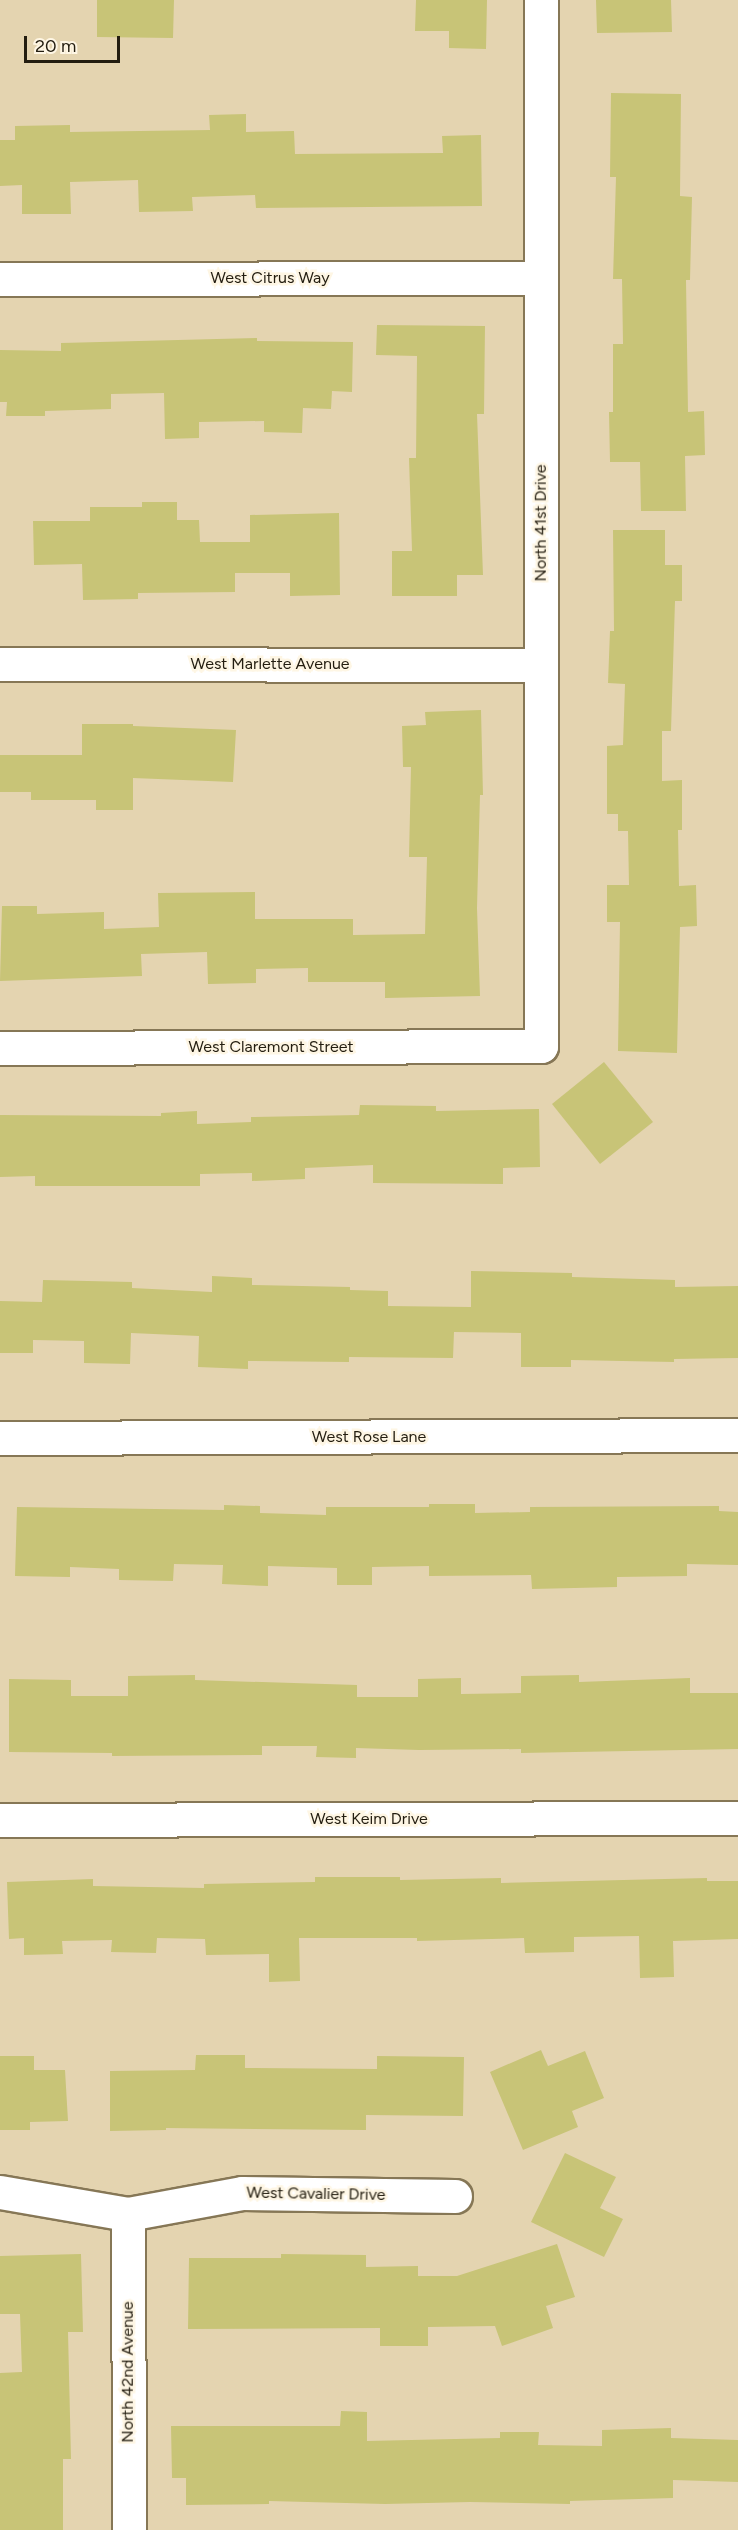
<!DOCTYPE html>
<style>
body{margin:0}
#map{position:relative;width:738px;height:2530px;overflow:hidden;background:#e4d4b0;font-family:Figtree,sans-serif}
div>[style]{position:absolute}
.building>*{inset:0;background:#c8c477}
.roads{filter:drop-shadow(2px 0 #867756) drop-shadow(-2px 0 #867756) drop-shadow(0 2px #867756) drop-shadow(0 -2px #867756)}
.street>*{height:33px;margin:-16.5px;padding:0 16.5px;transform-origin:16.5px;border-radius:16.5px;background:#fff}
span{translate:-50% -50%;white-space:nowrap;text-align:center;line-height:1.15;-webkit-text-stroke:5px #fef6e4;paint-order:stroke}
.street-label{font-size:16px;color:#231d10}
.scale{position:absolute;left:24px;top:36px;width:96px;height:27px;box-sizing:border-box;border:3px solid #231d10;border-top:0;padding-left:8px;font-size:18px;line-height:21px;white-space:nowrap;color:#231d10;-webkit-text-stroke:4px #fef6e4;paint-order:stroke}
</style>
<div id="map">
<div class="building">
<i style="clip-path:polygon(97px 0,174px 0,173px 38px,97px 37px)"></i>
<i style="clip-path:polygon(416px 0,487px 0,486px 49px,449px 48px,449px 31px,415px 31px)"></i>
<i style="clip-path:polygon(596px 0,671px 0,672px 32px,597px 33px)"></i>
<i style="clip-path:polygon(611px 93px,681px 94px,680px 196px,692px 197px,690px 280px,686px 280px,688px 412px,704px 411px,705px 455px,685px 456px,686px 511px,641px 511px,640px 462px,610px 462px,609px 412px,613px 412px,613px 344px,623px 344px,622px 279px,613px 279px,616px 177px,610px 177px)"></i>
<i style="clip-path:polygon(246px 114px,246px 132px,294px 131px,295px 154px,443px 153px,442px 136px,481px 135px,482px 206px,256px 208px,255px 195px,192px 197px,193px 211px,139px 212px,138px 180px,70px 182px,71px 214px,22px 214px,22px 185px,0 186px,0 140px,15px 140px,15px 126px,70px 125px,70px 132px,210px 130px,209px 115px)"></i>
<i style="clip-path:polygon(377px 325px,485px 326px,484px 414px,477px 414px,483px 575px,457px 575px,457px 596px,392px 596px,392px 551px,412px 551px,409px 458px,416px 458px,417px 356px,376px 355px)"></i>
<i style="clip-path:polygon(257px 338px,257px 341px,353px 342px,352px 392px,332px 391px,331px 409px,303px 408px,302px 433px,264px 432px,264px 421px,199px 422px,199px 438px,165px 439px,164px 393px,111px 394px,111px 409px,45px 411px,45px 416px,6px 416px,7px 402px,0 402px,0 350px,61px 351px,61px 343px)"></i>
<i style="clip-path:polygon(142px 502px,177px 502px,177px 520px,199px 520px,200px 542px,250px 542px,250px 515px,339px 513px,340px 595px,290px 596px,290px 573px,235px 573px,235px 592px,138px 593px,138px 599px,83px 600px,82px 564px,34px 565px,33px 521px,90px 521px,90px 507px,142px 507px)"></i>
<i style="clip-path:polygon(613px 530px,665px 530px,665px 565px,682px 565px,682px 601px,675px 601px,671px 731px,662px 731px,662px 781px,682px 780px,682px 830px,678px 830px,679px 886px,696px 885px,697px 926px,680px 927px,677px 1053px,618px 1051px,620px 922px,607px 922px,607px 885px,629px 885px,628px 831px,618px 831px,618px 814px,607px 814px,607px 746px,623px 745px,625px 684px,608px 683px,610px 631px,614px 631px)"></i>
<i style="clip-path:polygon(481px 710px,483px 795px,480px 795px,477px 908px,480px 996px,385px 998px,385px 982px,308px 982px,308px 968px,256px 969px,256px 983px,208px 984px,207px 952px,141px 954px,142px 976px,0 981px,2px 906px,37px 906px,37px 914px,104px 912px,104px 929px,159px 927px,158px 893px,255px 892px,255px 919px,353px 919px,353px 935px,425px 934px,427px 857px,409px 857px,411px 767px,403px 767px,402px 726px,426px 725px,425px 712px)"></i>
<i style="clip-path:polygon(82px 724px,133px 724px,133px 726px,236px 730px,233px 782px,133px 778px,133px 810px,96px 810px,96px 800px,31px 800px,31px 792px,0 792px,0 755px,82px 755px)"></i>
<i style="clip-path:polygon(604px 1062px,653px 1122px,600px 1164px,552px 1104px)"></i>
<i style="clip-path:polygon(360px 1105px,436px 1106px,436px 1111px,539px 1109px,540px 1167px,503px 1168px,503px 1184px,373px 1183px,373px 1165px,305px 1168px,305px 1179px,252px 1181px,252px 1173px,200px 1174px,200px 1186px,35px 1186px,35px 1176px,0 1177px,0 1115px,161px 1116px,161px 1113px,197px 1111px,197px 1124px,251px 1122px,251px 1117px,359px 1115px)"></i>
<i style="clip-path:polygon(471px 1271px,572px 1273px,572px 1277px,675px 1280px,675px 1287px,738px 1286px,738px 1358px,674px 1359px,674px 1362px,571px 1360px,571px 1367px,521px 1367px,521px 1333px,454px 1332px,453px 1358px,349px 1357px,349px 1362px,248px 1361px,248px 1369px,198px 1367px,199px 1336px,131px 1333px,130px 1364px,84px 1363px,84px 1341px,33px 1340px,33px 1353px,0 1353px,0 1301px,42px 1302px,43px 1280px,132px 1282px,132px 1288px,212px 1292px,212px 1276px,252px 1278px,252px 1285px,350px 1287px,350px 1290px,388px 1291px,388px 1306px,471px 1307px)"></i>
<i style="clip-path:polygon(429px 1504px,475px 1504px,475px 1513px,530px 1512px,530px 1507px,719px 1506px,719px 1511px,738px 1512px,738px 1565px,687px 1564px,687px 1576px,617px 1577px,617px 1587px,532px 1589px,531px 1575px,429px 1576px,429px 1566px,372px 1567px,372px 1585px,337px 1585px,337px 1568px,268px 1566px,268px 1586px,222px 1584px,223px 1565px,174px 1564px,173px 1581px,119px 1580px,119px 1569px,70px 1567px,70px 1577px,15px 1576px,17px 1507px,224px 1510px,224px 1505px,260px 1506px,260px 1513px,326px 1515px,326px 1507px,429px 1507px)"></i>
<i style="clip-path:polygon(195px 1675px,195px 1680px,357px 1685px,357px 1697px,418px 1697px,418px 1679px,461px 1678px,461px 1694px,521px 1693px,521px 1676px,579px 1675px,579px 1682px,690px 1678px,690px 1693px,738px 1693px,738px 1749px,521px 1753px,521px 1749px,419px 1750px,356px 1748px,356px 1758px,316px 1757px,317px 1746px,262px 1746px,262px 1755px,112px 1756px,112px 1753px,9px 1752px,9px 1679px,71px 1680px,71px 1696px,128px 1696px,128px 1676px)"></i>
<i style="clip-path:polygon(315px 1877px,400px 1877px,400px 1880px,501px 1878px,501px 1883px,707px 1878px,707px 1881px,738px 1881px,738px 1939px,673px 1941px,674px 1977px,640px 1978px,639px 1936px,574px 1937px,574px 1952px,525px 1953px,524px 1938px,417px 1941px,417px 1938px,299px 1938px,300px 1981px,269px 1982px,269px 1954px,206px 1955px,205px 1939px,157px 1938px,156px 1953px,111px 1952px,112px 1940px,62px 1941px,63px 1954px,24px 1955px,24px 1938px,9px 1939px,7px 1882px,93px 1879px,93px 1886px,204px 1888px,204px 1884px,315px 1882px)"></i>
<i style="clip-path:polygon(541px 2050px,548px 2066px,585px 2051px,604px 2098px,572px 2111px,578px 2127px,523px 2150px,490px 2072px)"></i>
<i style="clip-path:polygon(196px 2055px,245px 2055px,245px 2068px,377px 2069px,377px 2056px,464px 2057px,463px 2116px,366px 2115px,366px 2130px,166px 2128px,166px 2130px,110px 2131px,110px 2071px,195px 2070px)"></i>
<i style="clip-path:polygon(0 2056px,34px 2056px,34px 2070px,65px 2070px,68px 2121px,30px 2122px,30px 2130px,0 2130px)"></i>
<i style="clip-path:polygon(565px 2153px,616px 2177px,600px 2208px,623px 2219px,604px 2257px,531px 2222px)"></i>
<i style="clip-path:polygon(557px 2244px,575px 2297px,546px 2306px,553px 2328px,502px 2346px,495px 2326px,428px 2327px,428px 2346px,380px 2346px,380px 2328px,188px 2329px,189px 2258px,281px 2258px,281px 2254px,366px 2255px,366px 2267px,418px 2266px,418px 2276px,457px 2276px)"></i>
<i style="clip-path:polygon(81px 2254px,83px 2332px,68px 2332px,71px 2459px,63px 2459px,63px 2530px,0 2530px,0 2373px,22px 2372px,20px 2314px,0 2314px,0 2256px)"></i>
<i style="clip-path:polygon(341px 2411px,367px 2412px,367px 2441px,500px 2438px,500px 2432px,539px 2432px,538px 2445px,602px 2446px,602px 2430px,671px 2428px,671px 2438px,738px 2440px,738px 2482px,673px 2480px,673px 2498px,570px 2501px,570px 2504px,470px 2502px,385px 2504px,269px 2501px,269px 2504px,186px 2505px,186px 2478px,172px 2478px,171px 2426px,340px 2426px)"></i>
</div>
<div class="roads">
<div class="street">
<i style="left:0;top:279px;width:541px;rotate:-0.11deg"></i>
<i style="left:0;top:664px;width:541px;rotate:0.11deg"></i>
<i style="left:0;top:1048px;width:541px;rotate:-0.21deg"></i>
<i style="left:541px;top:1046px;width:1046px;rotate:-90deg"></i>
<i style="left:0;top:1438px;width:738px;rotate:-0.23deg"></i>
<i style="left:0;top:1820px;width:738px;rotate:-0.16deg"></i>
<i style="left:0;top:2192px;width:130px;rotate:9.8deg"></i>
<i style="left:128px;top:2214px;width:116px;rotate:-10.4deg"></i>
<i style="left:242px;top:2193px;width:213px;rotate:0.8deg"></i>
<i style="left:128px;top:2214px;width:316px;rotate:89.8deg"></i>
</div>
</div>
<div class="street-label">
<span style="left:270px;top:278px">West Citrus Way</span>
<span style="left:541px;top:523px;rotate:-90deg">North 41st Drive</span>
<span style="left:270px;top:664px">West Marlette Avenue</span>
<span style="left:271px;top:1047px">West Claremont Street</span>
<span style="left:369px;top:1437px">West Rose Lane</span>
<span style="left:369px;top:1819px">West Keim Drive</span>
<span style="left:316px;top:2194px;rotate:1deg">West Cavalier Drive</span>
<span style="left:128px;top:2372px;rotate:-90deg">North 42nd Avenue</span>
</div>
<div class="scale">20 m</div>
</div>
